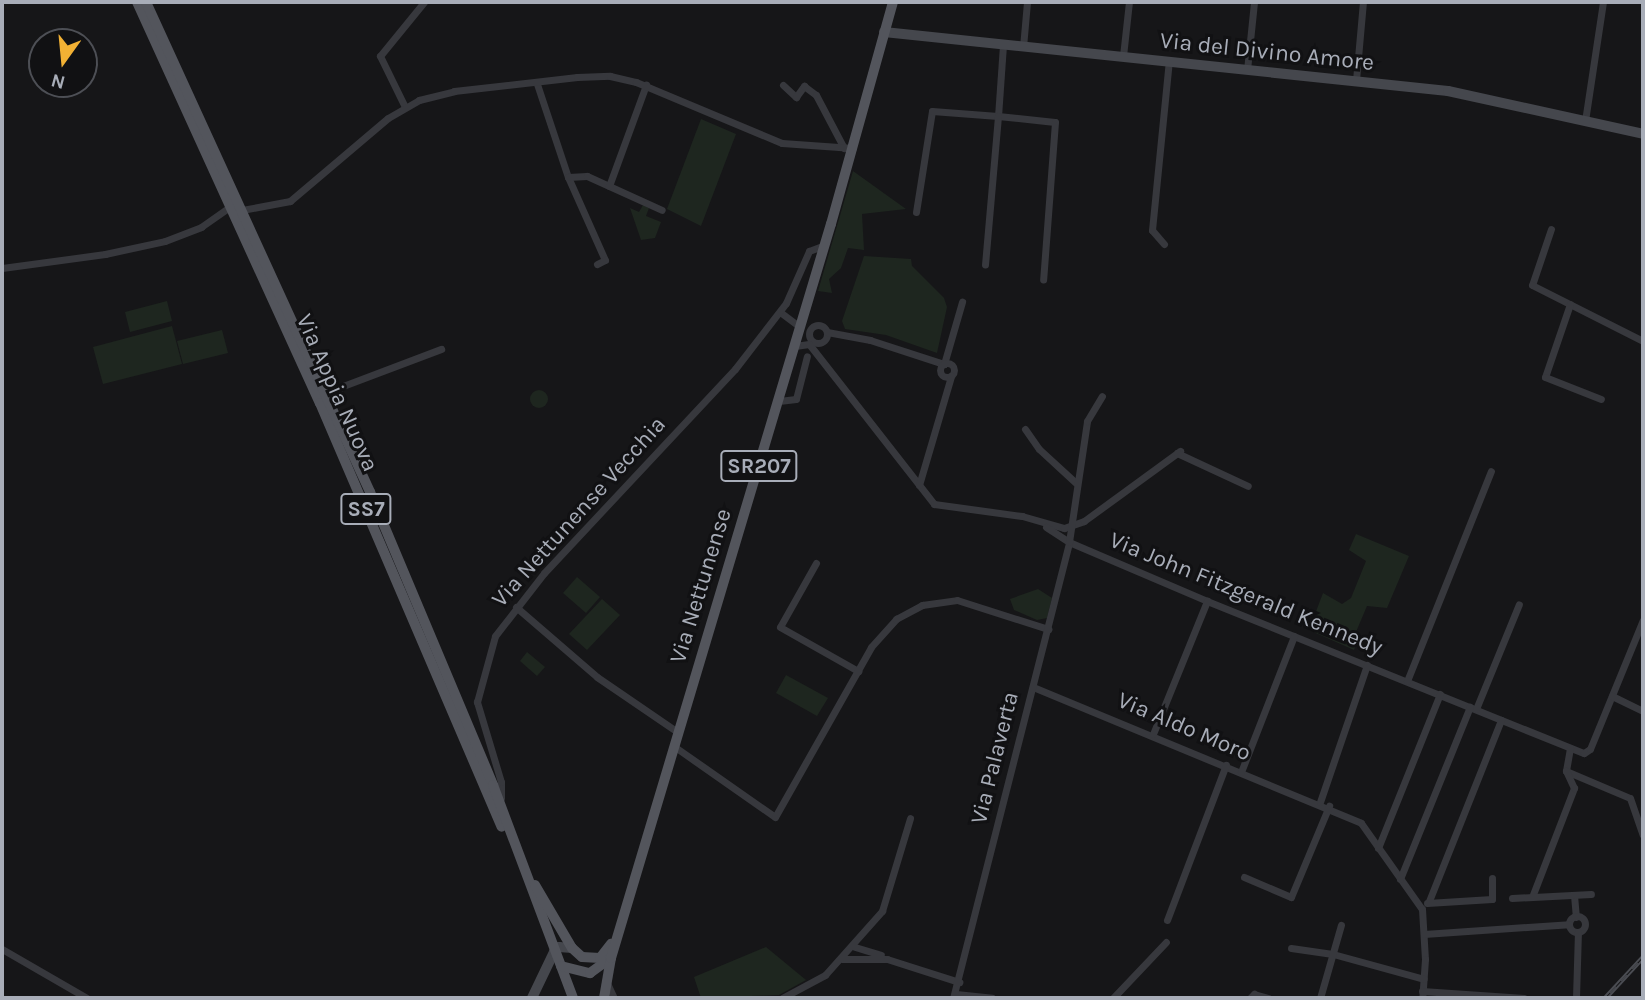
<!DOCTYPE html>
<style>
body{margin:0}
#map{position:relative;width:1645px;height:1000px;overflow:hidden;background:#161618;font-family:Karla,sans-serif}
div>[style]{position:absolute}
.green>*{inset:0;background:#1e261f}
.round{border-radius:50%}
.minor>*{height:7px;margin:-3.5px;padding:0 3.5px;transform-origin:3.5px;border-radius:3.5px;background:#37383d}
.minor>.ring{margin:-3.5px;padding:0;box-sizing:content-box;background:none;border:7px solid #37383d;border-radius:50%}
.secondary>*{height:10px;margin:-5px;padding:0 5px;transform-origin:5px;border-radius:5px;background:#45474d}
.primary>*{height:10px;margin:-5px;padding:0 5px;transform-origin:5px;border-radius:5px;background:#53555c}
.rail>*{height:5px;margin-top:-2.5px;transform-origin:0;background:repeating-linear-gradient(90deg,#111113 0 8px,#4a4c52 0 16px);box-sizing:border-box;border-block:2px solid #4a4c52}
span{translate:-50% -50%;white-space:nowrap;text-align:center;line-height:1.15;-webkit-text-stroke:6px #111113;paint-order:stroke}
.shield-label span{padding:2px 5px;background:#111113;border:2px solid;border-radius:5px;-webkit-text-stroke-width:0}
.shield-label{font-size:21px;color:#a8adb8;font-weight:700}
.street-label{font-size:23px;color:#a8adb8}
.frame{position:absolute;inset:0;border:4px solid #a8adb8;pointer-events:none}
.north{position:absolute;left:28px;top:28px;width:70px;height:70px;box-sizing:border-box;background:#111113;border:2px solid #4d4f55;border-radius:50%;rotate:195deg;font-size:19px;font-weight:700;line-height:28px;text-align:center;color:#a8adb8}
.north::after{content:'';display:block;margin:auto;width:24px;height:32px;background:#f2b134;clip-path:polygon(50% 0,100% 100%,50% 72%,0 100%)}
</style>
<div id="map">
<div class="green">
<i style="clip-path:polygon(701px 119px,736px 134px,701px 226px,667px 209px)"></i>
<i style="clip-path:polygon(853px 171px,906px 209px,862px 214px,864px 250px,848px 248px,841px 268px,829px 279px,832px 293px,818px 291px)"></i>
<i style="clip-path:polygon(643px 205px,649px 208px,646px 216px,661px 222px,655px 238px,641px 240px,630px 208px,639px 212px)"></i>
<i style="clip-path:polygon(864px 256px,911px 259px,912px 266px,944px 298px,947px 307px,937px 353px,886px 335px,845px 329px,842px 321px)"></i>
<i style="clip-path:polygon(167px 301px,172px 321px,130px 332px,125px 312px)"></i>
<i style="clip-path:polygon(172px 326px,182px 364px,103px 384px,93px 347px)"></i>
<i style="clip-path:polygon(222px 330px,228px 353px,183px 364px,177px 341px)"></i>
<i class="round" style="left:530px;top:390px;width:18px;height:18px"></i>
<i style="clip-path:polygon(1356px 534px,1409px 556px,1387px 608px,1367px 606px,1353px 639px,1357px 642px,1354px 650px,1309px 630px,1323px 593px,1342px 604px,1351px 598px,1366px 561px,1349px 550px)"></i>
<i style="clip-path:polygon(577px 577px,600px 597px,586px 613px,563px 593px)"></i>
<i style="clip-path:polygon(1038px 589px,1052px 598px,1047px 618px,1037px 620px,1014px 610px,1010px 599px)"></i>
<i style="clip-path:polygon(602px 599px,620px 615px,587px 650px,569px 634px)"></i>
<i style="clip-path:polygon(527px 652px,545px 667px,537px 676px,520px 661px)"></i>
<i style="clip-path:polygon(786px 675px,828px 698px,817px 716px,776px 693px)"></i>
<i style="clip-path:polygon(766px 947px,806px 980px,779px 995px,701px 998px,694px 977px)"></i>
</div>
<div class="minor">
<i style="left:1003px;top:45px;width:71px;rotate:94deg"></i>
<i style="left:998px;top:116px;width:57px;rotate:6deg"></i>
<i style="left:1055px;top:122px;width:158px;rotate:94.3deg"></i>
<i style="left:1023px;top:47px;width:45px;rotate:-84.9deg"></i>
<i style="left:1123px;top:56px;width:54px;rotate:-83.7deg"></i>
<i style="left:1247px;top:70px;width:68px;rotate:-84.1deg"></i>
<i style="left:1356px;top:80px;width:78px;rotate:-84.9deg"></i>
<i style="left:537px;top:84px;width:98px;rotate:71.6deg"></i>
<i style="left:568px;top:177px;width:91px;rotate:66deg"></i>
<i style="left:605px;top:260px;width:9px;rotate:153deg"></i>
<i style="left:783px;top:85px;width:18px;rotate:43deg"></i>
<i style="left:796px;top:97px;width:14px;rotate:-54deg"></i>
<i style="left:804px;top:86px;width:15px;rotate:37deg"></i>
<i style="left:816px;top:95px;width:60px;rotate:62.2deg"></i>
<i style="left:405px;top:107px;width:57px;rotate:-116.1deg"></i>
<i style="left:380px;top:56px;width:70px;rotate:-50.8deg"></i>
<i style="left:1585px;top:121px;width:120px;rotate:-81.4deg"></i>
<i style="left:568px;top:177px;width:19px;rotate:-3deg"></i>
<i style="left:587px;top:176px;width:82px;rotate:24.4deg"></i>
<i style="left:609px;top:186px;width:108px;rotate:-69.9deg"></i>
<i style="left:242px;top:210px;width:49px;rotate:-10.6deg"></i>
<i style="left:290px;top:201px;width:128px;rotate:-40.3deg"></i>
<i style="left:388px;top:118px;width:36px;rotate:-30deg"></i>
<i style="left:419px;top:100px;width:36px;rotate:-14deg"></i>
<i style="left:454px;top:91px;width:124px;rotate:-6.5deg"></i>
<i style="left:577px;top:77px;width:33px;rotate:-2deg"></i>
<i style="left:610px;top:76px;width:27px;rotate:13deg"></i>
<i style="left:636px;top:82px;width:158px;rotate:22.7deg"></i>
<i style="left:782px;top:143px;width:71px;rotate:4deg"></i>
<i style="left:916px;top:212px;width:102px;rotate:-81deg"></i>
<i style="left:932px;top:111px;width:66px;rotate:4.3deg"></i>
<i style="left:998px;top:116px;width:149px;rotate:95deg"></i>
<i style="left:1551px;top:229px;width:59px;rotate:108.7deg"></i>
<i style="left:1532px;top:285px;width:124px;rotate:26.8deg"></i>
<i style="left:1164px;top:244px;width:18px;rotate:-131deg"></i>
<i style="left:1152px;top:230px;width:170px;rotate:-84.3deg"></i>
<i style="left:2px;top:268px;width:104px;rotate:-7.7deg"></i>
<i style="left:105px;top:254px;width:61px;rotate:-12.2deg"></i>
<i style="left:165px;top:241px;width:39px;rotate:-21deg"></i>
<i style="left:201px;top:227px;width:35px;rotate:-35deg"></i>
<i style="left:1570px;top:304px;width:77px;rotate:108.9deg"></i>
<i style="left:1545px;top:377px;width:60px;rotate:21.4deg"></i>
<i style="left:780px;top:312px;width:25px;rotate:37deg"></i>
<i class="ring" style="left:809px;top:325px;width:11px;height:11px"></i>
<i style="left:827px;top:332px;width:44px;rotate:10.5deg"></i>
<i style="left:870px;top:340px;width:78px;rotate:18deg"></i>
<i style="left:944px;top:364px;width:65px;rotate:-73.8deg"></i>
<i style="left:795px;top:346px;width:14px;rotate:-8deg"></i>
<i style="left:809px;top:344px;width:203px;rotate:52deg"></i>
<i style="left:934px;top:504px;width:89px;rotate:7.8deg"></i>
<i style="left:1022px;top:516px;width:44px;rotate:15.9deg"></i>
<i style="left:1064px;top:528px;width:21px;rotate:-19deg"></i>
<i style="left:1084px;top:521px;width:119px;rotate:-36.1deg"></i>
<i class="ring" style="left:940px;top:363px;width:7px;height:7px"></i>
<i style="left:327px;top:398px;width:20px;rotate:-37deg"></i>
<i style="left:343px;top:386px;width:105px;rotate:-20.7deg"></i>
<i style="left:779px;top:401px;width:17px;rotate:-7deg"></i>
<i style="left:796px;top:399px;width:44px;rotate:-75.7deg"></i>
<i style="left:1025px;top:429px;width:24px;rotate:55deg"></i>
<i style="left:1039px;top:449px;width:50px;rotate:42.6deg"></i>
<i style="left:1177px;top:453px;width:78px;rotate:24.9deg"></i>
<i style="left:919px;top:485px;width:114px;rotate:-73.6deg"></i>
<i style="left:1046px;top:527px;width:27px;rotate:33deg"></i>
<i style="left:1069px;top:542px;width:150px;rotate:23.1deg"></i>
<i style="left:1207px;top:601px;width:406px;rotate:22deg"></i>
<i style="left:1584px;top:753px;width:7px;rotate:-34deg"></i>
<i style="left:1590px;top:749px;width:139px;rotate:-67.7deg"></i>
<i style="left:816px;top:563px;width:73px;rotate:119.4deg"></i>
<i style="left:780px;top:627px;width:90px;rotate:29.4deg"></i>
<i style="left:516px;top:607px;width:107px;rotate:40.8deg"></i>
<i style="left:597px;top:677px;width:99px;rotate:34.3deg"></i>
<i style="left:1407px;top:681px;width:226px;rotate:-68.2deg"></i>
<i style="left:1033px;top:687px;width:355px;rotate:22.5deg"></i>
<i style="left:1361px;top:823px;width:105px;rotate:54.7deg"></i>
<i style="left:1422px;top:909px;width:50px;rotate:86.6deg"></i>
<i style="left:1425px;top:959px;width:39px;rotate:94deg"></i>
<i style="left:1612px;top:696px;width:34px;rotate:26deg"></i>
<i style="left:1476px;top:709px;width:113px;rotate:-67.7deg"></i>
<i style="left:1153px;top:734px;width:144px;rotate:-67.9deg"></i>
<i style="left:675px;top:747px;width:122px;rotate:35deg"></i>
<i style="left:775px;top:817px;width:195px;rotate:-60.5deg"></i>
<i style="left:871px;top:647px;width:38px;rotate:-48deg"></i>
<i style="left:896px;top:619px;width:30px;rotate:-28deg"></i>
<i style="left:922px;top:605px;width:35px;rotate:-8deg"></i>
<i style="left:957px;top:600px;width:96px;rotate:17.7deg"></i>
<i style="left:1570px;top:748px;width:23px;rotate:100deg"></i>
<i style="left:1566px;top:771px;width:69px;rotate:22.9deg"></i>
<i style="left:1630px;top:798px;width:39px;rotate:71deg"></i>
<i style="left:1241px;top:772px;width:146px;rotate:-68.7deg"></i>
<i style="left:501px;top:798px;width:16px;rotate:-90deg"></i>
<i style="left:501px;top:782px;width:84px;rotate:-106.7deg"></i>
<i style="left:477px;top:702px;width:68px;rotate:-74.7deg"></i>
<i style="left:495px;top:636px;width:80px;rotate:-52.1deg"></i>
<i style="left:544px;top:573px;width:279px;rotate:-46.9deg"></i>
<i style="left:735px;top:369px;width:83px;rotate:-52.3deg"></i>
<i style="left:786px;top:303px;width:57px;rotate:-66.1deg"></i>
<i style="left:809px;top:251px;width:17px;rotate:-21deg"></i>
<i style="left:1320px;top:802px;width:145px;rotate:-71.1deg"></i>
<i style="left:1378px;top:848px;width:166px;rotate:-68.1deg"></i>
<i style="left:1244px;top:877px;width:51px;rotate:23.1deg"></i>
<i style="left:1291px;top:897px;width:99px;rotate:-67.3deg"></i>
<i style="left:1400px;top:879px;width:186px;rotate:-67.9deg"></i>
<i style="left:1574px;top:895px;width:22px;rotate:85deg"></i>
<i style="left:1532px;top:897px;width:117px;rotate:-68.9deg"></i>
<i style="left:1574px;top:788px;width:19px;rotate:-115deg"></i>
<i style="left:1512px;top:898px;width:79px;rotate:-2.9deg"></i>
<i style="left:1429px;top:901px;width:195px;rotate:-68.3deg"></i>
<i style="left:1427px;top:903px;width:65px;rotate:-3.5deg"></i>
<i style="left:1492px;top:899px;width:21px;rotate:-90deg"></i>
<i class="ring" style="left:1569px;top:916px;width:9px;height:9px"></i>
<i style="left:1167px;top:920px;width:166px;rotate:-69.2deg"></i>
<i style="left:1424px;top:934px;width:145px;rotate:-3.9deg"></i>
<i style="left:855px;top:947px;width:27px;rotate:17deg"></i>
<i style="left:1291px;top:948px;width:42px;rotate:8.1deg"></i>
<i style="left:1333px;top:954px;width:94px;rotate:15.4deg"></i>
<i style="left:2px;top:949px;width:98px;rotate:30deg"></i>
<i style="left:842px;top:959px;width:45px"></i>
<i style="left:887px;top:959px;width:76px;rotate:17.7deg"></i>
<i style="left:607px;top:983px;width:17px;rotate:65deg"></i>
<i style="left:1422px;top:991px;width:102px;rotate:3.9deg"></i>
<i style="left:956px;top:994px;width:36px;rotate:6deg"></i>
<i style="left:782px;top:998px;width:49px;rotate:-28.1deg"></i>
<i style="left:825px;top:975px;width:86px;rotate:-48.3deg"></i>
<i style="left:882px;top:911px;width:97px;rotate:-73.2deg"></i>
<i style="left:953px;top:998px;width:471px;rotate:-75.7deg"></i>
<i style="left:1069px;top:542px;width:122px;rotate:-81.5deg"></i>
<i style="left:1087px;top:421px;width:29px;rotate:-59deg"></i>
<i style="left:1113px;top:998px;width:77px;rotate:-46.6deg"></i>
<i style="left:1250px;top:998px;width:6px;rotate:-45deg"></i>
<i style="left:1254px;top:994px;width:15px;rotate:16deg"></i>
<i style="left:1320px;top:998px;width:76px;rotate:-74deg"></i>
<i style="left:1576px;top:998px;width:66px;rotate:-88.3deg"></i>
</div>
<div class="secondary">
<i style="left:884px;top:32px;width:567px;rotate:5.97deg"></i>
<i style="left:1448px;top:91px;width:200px;rotate:12.4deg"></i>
<i style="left:532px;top:998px;width:51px;rotate:-64.4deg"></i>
<i style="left:554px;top:952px;width:7px;rotate:-45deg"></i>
<i style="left:559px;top:947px;width:13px;rotate:4deg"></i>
</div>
<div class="primary">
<i style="left:137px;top:2px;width:441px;rotate:65.5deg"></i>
<i style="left:320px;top:403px;width:461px;rotate:66.8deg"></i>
<i style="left:146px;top:2px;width:539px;rotate:65.43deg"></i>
<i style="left:370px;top:492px;width:318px;rotate:67.2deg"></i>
<i style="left:493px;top:785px;width:228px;rotate:69.4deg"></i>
<i style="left:535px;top:885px;width:73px;rotate:59.6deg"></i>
<i style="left:572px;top:948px;width:13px;rotate:42deg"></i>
<i style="left:582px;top:957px;width:18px;rotate:3deg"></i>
<i style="left:600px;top:958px;width:18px;rotate:-52deg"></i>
<i style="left:561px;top:966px;width:30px;rotate:14deg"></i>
<i style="left:590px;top:973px;width:26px;rotate:-36deg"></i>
<i style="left:604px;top:998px;width:41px;rotate:-80.1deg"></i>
<i style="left:611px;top:958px;width:766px;rotate:-73.32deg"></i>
<i style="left:831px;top:224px;width:230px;rotate:-74.4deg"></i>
</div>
<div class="rail">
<i style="left:1605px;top:998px;width:56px;rotate:-47.2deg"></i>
</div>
<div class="shield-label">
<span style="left:759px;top:466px">SR207</span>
<span style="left:366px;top:509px">SS7</span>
</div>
<div class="street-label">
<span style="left:1267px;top:52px;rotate:6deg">Via del Divino Amore</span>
<span style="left:337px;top:393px;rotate:66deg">Via Appia Nuova</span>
<span style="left:579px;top:512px;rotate:-48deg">Via Nettunense Vecchia</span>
<span style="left:701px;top:586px;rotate:-73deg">Via Nettunense</span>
<span style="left:1246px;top:594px;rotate:22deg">Via John Fitzgerald Kennedy</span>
<span style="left:1184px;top:727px;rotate:23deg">Via Aldo Moro</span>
<span style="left:995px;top:758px;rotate:-76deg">Via Palaverta</span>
</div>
<div class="frame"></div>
<div class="north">N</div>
</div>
